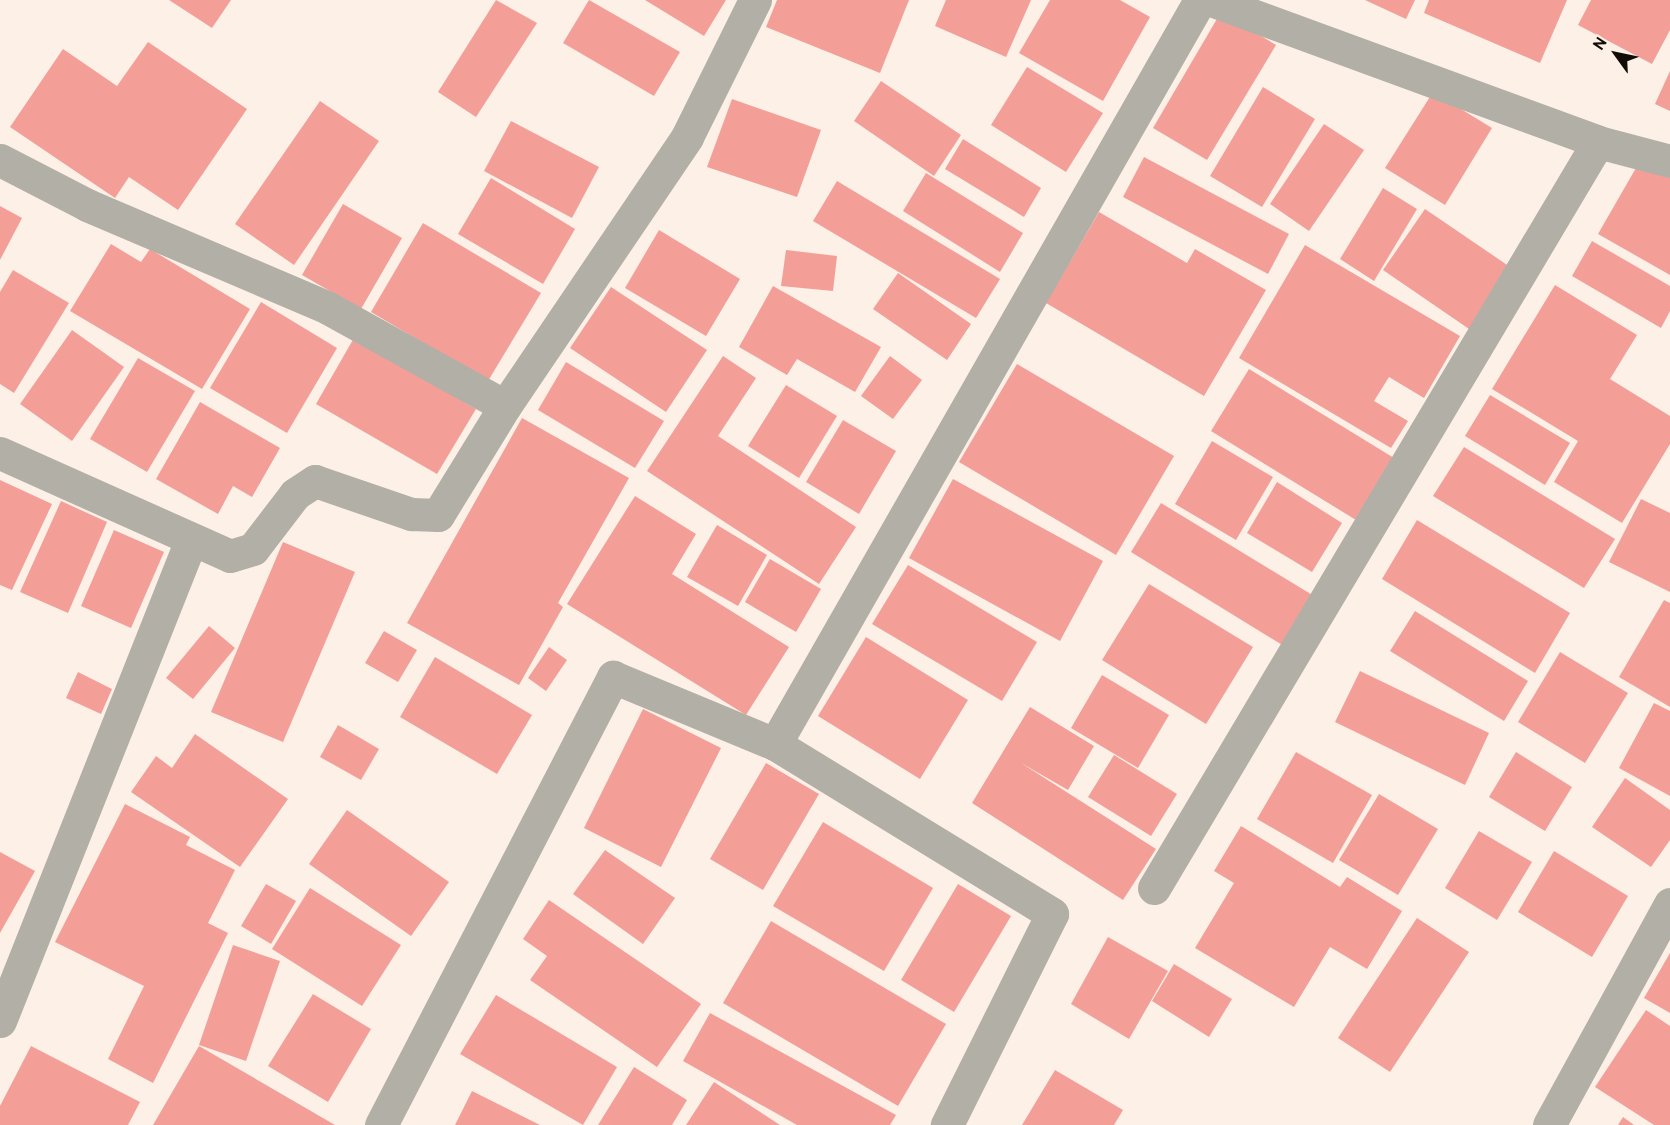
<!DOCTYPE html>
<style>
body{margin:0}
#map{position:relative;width:1670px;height:1125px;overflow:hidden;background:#fcf0e7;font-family:Overpass,sans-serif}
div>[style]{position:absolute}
.building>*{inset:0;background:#f39f98}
.street>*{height:33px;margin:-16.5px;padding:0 16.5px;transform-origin:16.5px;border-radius:16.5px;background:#b2afa6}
span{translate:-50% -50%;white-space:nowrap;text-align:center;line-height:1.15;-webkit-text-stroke:5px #fcf0e7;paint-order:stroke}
.north{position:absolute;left:1586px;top:24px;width:60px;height:60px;-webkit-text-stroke:4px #fcf0e7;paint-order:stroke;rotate:303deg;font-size:16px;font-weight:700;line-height:24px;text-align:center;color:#120c07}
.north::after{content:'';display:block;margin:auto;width:21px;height:27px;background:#120c07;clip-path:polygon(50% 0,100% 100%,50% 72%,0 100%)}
</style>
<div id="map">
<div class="building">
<i style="clip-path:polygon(169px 0,231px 0,212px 28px)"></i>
<i style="clip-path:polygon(496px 0,537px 23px,476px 117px,438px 92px)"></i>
<i style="clip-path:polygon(589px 0,680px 52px,654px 96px,563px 43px)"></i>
<i style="clip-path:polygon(645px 0,726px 0,704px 36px)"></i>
<i style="clip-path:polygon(777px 0,909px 0,880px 73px,766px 27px)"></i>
<i style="clip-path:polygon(946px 0,1031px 0,1006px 57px,935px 26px)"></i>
<i style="clip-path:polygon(1050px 0,1120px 0,1150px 17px,1103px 101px,1019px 53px)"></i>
<i style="clip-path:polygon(1365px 0,1415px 0,1406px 19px)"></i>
<i style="clip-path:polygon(1429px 0,1567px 0,1540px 63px,1424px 13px)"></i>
<i style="clip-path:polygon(1591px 0,1670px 0,1670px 30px,1652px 64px,1578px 25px)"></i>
<i style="clip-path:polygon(1221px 12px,1276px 45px,1207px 160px,1153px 128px)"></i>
<i style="clip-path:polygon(148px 42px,247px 109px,178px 210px,129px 177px,115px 198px,10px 127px,63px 49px,117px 86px)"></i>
<i style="clip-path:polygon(1027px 67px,1103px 113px,1066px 172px,991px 125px)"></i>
<i style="clip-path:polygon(1670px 71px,1670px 111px,1655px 104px)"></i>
<i style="clip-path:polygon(881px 81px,961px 135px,934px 176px,854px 121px)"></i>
<i style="clip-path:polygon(1263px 87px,1315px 119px,1262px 207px,1210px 176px)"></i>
<i style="clip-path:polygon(1433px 92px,1492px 128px,1445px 205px,1385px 168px)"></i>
<i style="clip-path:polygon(732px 99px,821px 130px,797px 197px,707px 167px)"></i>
<i style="clip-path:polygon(320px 101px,379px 141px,294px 265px,235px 224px)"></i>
<i style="clip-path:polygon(511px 121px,599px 167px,572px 218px,484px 171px)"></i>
<i style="clip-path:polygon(1324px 124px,1364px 150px,1309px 231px,1270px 204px)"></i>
<i style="clip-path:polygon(963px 139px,1041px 188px,1024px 217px,945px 169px)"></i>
<i style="clip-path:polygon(1144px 157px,1289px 234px,1268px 274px,1123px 197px)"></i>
<i style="clip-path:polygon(1640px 161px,1670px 178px,1670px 275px,1598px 234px)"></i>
<i style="clip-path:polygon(926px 173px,1023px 233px,1000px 272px,903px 211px)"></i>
<i style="clip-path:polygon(491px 178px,575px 229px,543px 284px,458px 234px)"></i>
<i style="clip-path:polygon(837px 181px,1000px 279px,976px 318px,813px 221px)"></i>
<i style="clip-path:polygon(1383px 188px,1417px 209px,1374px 281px,1340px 259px)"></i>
<i style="clip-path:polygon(343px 204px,402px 238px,361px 309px,302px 275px)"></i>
<i style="clip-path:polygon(0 206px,22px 218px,0 260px)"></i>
<i style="clip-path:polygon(1425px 209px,1513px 269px,1472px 331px,1383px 270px)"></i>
<i style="clip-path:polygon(1099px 212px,1187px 263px,1195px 249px,1266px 290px,1204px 396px,1046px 303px)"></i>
<i style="clip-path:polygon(423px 223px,541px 293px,488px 381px,371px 312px)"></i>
<i style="clip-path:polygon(659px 230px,740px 279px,706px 336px,625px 288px)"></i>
<i style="clip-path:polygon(1592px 241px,1670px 286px,1670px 311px,1661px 328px,1572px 276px)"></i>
<i style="clip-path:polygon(111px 244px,141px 262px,150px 249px,250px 309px,202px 389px,70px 311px)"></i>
<i style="clip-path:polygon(1305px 245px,1460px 336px,1424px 398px,1389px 377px,1374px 401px,1408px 421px,1391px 448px,1239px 358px)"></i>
<i style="clip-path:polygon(786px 250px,837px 256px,833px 291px,781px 286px)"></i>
<i style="clip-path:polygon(13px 270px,69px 303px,14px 393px,0 384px,0 292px)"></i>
<i style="clip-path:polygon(898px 273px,971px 324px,947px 360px,873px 309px)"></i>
<i style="clip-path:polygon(1555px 285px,1637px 335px,1610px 379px,1670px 416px,1670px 444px,1622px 523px,1554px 482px,1578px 441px,1492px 389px)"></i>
<i style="clip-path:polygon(773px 286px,881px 347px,855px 392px,797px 359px,787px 375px,739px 347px)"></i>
<i style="clip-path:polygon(611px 287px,707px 350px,666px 412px,570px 348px)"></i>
<i style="clip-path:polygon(261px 302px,337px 348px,287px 433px,210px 388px)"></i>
<i style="clip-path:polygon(72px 330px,124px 367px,72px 441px,20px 404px)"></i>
<i style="clip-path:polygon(354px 338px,476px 409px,437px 474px,316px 404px)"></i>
<i style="clip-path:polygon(723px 356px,756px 378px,718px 436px,856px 527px,819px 584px,647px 471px)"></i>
<i style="clip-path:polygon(890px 356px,922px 380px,893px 419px,861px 396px)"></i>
<i style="clip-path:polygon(138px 358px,195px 391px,147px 472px,90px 439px)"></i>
<i style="clip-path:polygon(566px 362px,664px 421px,635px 468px,538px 410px)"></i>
<i style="clip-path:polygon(1017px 364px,1174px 456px,1116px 555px,959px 462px)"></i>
<i style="clip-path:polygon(1249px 369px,1394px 458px,1356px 520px,1211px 431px)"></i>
<i style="clip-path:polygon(786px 385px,837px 416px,799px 478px,748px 446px)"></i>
<i style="clip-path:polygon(1490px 395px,1570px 443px,1545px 485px,1465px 436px)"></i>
<i style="clip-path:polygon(200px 402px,280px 448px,252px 497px,233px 486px,218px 514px,156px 479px)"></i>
<i style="clip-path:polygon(522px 418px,629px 478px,558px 603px,563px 607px,519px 685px,407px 623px)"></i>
<i style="clip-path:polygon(843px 420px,896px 451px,859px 514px,806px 482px)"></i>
<i style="clip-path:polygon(1212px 441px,1273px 477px,1236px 540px,1175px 504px)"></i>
<i style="clip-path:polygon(1464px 447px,1615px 539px,1584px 588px,1433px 496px)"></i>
<i style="clip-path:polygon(953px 479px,1103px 561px,1060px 641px,909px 558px)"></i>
<i style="clip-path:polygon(0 480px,52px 504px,12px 590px,0 585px)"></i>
<i style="clip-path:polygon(1277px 482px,1342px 523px,1312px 572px,1247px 533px)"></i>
<i style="clip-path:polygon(635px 496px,696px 534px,672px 574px,789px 647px,746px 715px,567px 604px)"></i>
<i style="clip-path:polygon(1641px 499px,1670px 513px,1670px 592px,1609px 562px)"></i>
<i style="clip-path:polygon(61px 501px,107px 522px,68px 613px,20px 592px)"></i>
<i style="clip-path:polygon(1161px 503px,1314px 596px,1284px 646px,1131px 552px)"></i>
<i style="clip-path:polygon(1417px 520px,1570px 613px,1535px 673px,1382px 579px)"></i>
<i style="clip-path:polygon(717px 525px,767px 555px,738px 606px,687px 577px)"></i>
<i style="clip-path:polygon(114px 530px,164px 552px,131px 628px,81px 606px)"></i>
<i style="clip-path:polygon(283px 542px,355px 572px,283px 742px,211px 712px)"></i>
<i style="clip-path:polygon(770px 559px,821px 589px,796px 632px,745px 602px)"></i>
<i style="clip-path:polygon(908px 565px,1037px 642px,1002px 701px,872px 624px)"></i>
<i style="clip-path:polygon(1149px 584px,1253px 647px,1206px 724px,1102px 660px)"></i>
<i style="clip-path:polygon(1664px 600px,1670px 603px,1670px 707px,1619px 677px)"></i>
<i style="clip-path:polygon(1415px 611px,1528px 681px,1504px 721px,1390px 651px)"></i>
<i style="clip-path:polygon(209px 626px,235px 648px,193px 699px,166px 678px)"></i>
<i style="clip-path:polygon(384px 631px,417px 650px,398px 682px,365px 663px)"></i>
<i style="clip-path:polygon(866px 637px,968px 700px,920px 779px,818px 716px)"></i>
<i style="clip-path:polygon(549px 647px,567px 660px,546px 691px,528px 678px)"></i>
<i style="clip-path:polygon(1560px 652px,1628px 693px,1585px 763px,1518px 722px)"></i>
<i style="clip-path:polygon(435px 657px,532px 715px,497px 774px,400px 717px)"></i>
<i style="clip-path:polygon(1360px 671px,1489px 733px,1465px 785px,1335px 722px)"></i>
<i style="clip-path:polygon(78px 672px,112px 689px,101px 714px,66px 698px)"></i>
<i style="clip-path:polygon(1102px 675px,1169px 715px,1138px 768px,1071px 728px)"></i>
<i style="clip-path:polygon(1654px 703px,1670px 711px,1670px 796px,1619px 768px)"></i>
<i style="clip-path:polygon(1030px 707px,1094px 746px,1068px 790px,1021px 763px,1156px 849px,1123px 900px,972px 803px)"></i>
<i style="clip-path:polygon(643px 709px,721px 748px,661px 867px,584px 828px)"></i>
<i style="clip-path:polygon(338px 725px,379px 749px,361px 780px,320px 757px)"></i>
<i style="clip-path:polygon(195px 734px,288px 799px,240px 867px,131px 792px,156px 756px,172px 768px)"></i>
<i style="clip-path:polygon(1296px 752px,1372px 795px,1333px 863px,1257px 819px)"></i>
<i style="clip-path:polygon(1516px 752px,1572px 787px,1545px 831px,1489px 797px)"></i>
<i style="clip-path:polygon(1114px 755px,1177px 794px,1151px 836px,1088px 797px)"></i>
<i style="clip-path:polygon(766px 763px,819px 794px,763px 890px,710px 859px)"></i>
<i style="clip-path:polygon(1625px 778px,1670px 810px,1670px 840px,1651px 867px,1592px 827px)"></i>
<i style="clip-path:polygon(1379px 794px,1438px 829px,1398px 895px,1339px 860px)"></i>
<i style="clip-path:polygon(125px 804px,190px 837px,186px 845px,235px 870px,208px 923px,228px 933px,153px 1083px,108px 1059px,144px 986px,55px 942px)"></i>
<i style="clip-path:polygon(347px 810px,449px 882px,411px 936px,309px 864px)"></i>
<i style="clip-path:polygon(823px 822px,933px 888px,884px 971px,773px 906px)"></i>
<i style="clip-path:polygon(1241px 826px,1340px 887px,1347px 877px,1402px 911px,1367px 969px,1330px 947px,1294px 1007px,1195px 948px,1234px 883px,1214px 871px)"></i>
<i style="clip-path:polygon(1479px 831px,1532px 862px,1497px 920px,1445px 888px)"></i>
<i style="clip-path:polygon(605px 850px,675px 898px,643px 944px,573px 894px)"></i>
<i style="clip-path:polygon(1554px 851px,1628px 896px,1592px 957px,1518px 912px)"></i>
<i style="clip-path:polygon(0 852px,35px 871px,0 933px)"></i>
<i style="clip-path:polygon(266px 884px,296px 901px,271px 944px,241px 926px)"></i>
<i style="clip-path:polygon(958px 884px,1011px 916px,954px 1012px,901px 980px)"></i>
<i style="clip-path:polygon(310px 888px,401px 945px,362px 1006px,272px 949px)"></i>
<i style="clip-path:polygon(549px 900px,701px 1004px,657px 1067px,530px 980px,547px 956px,523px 939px)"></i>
<i style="clip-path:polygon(1417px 918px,1469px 952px,1390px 1072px,1338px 1038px)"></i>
<i style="clip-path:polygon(771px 921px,946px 1024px,898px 1106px,723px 1003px)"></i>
<i style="clip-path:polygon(1108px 937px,1168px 971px,1129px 1039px,1071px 1004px)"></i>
<i style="clip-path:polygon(233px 945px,280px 961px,246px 1061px,199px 1045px)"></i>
<i style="clip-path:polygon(1670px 953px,1670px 1013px,1644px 998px)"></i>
<i style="clip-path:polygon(1174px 964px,1232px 999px,1209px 1037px,1152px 1001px)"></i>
<i style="clip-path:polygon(313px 994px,371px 1029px,328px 1102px,268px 1066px)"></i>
<i style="clip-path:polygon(496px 995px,617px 1067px,583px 1125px,460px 1054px)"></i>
<i style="clip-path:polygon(1646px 1010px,1670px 1026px,1670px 1125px,1654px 1125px,1595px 1087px)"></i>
<i style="clip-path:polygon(710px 1013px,896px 1115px,890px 1125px,797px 1125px,683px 1061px)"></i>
<i style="clip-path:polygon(31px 1046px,140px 1102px,128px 1125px,0 1125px,0 1106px)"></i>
<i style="clip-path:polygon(199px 1046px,335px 1125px,153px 1125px)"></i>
<i style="clip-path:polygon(634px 1067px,687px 1100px,672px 1125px,598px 1125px)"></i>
<i style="clip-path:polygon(1055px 1070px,1123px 1110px,1114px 1125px,1022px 1125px)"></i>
<i style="clip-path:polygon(714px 1082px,780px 1125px,686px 1125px)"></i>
<i style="clip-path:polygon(472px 1091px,540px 1125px,455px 1125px)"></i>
<i style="clip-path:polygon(1623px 1117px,1634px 1125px,1618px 1125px)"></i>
</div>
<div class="street">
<i style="left:1211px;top:0;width:412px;rotate:20.1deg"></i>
<i style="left:1598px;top:142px;width:74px;rotate:14.8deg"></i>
<i style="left:0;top:160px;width:98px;rotate:27.3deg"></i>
<i style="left:87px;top:205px;width:262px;rotate:23.1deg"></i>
<i style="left:328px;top:308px;width:202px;rotate:29deg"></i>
<i style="left:0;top:453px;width:252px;rotate:24.1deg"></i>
<i style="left:230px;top:556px;width:24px;rotate:-17deg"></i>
<i style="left:253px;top:549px;width:69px;rotate:-52.6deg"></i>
<i style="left:295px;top:494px;width:24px;rotate:-33deg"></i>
<i style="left:315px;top:481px;width:102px;rotate:19deg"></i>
<i style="left:411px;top:514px;width:27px;rotate:2deg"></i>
<i style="left:438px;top:515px;width:128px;rotate:-58.4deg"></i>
<i style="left:505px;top:406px;width:325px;rotate:-55.9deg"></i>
<i style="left:687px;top:137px;width:153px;rotate:-63.6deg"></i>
<i style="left:775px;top:744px;width:857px;rotate:-60.26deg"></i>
<i style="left:1154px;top:888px;width:868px;rotate:-59.24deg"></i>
<i style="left:0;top:1021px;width:518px;rotate:-68.34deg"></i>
<i style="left:381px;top:1125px;width:505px;rotate:-62.62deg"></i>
<i style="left:613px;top:677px;width:175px;rotate:22.5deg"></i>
<i style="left:775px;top:744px;width:325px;rotate:31.5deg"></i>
<i style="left:1052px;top:914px;width:236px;rotate:116.5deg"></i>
<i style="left:1549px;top:1125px;width:252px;rotate:-61.3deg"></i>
</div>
<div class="north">N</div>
</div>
